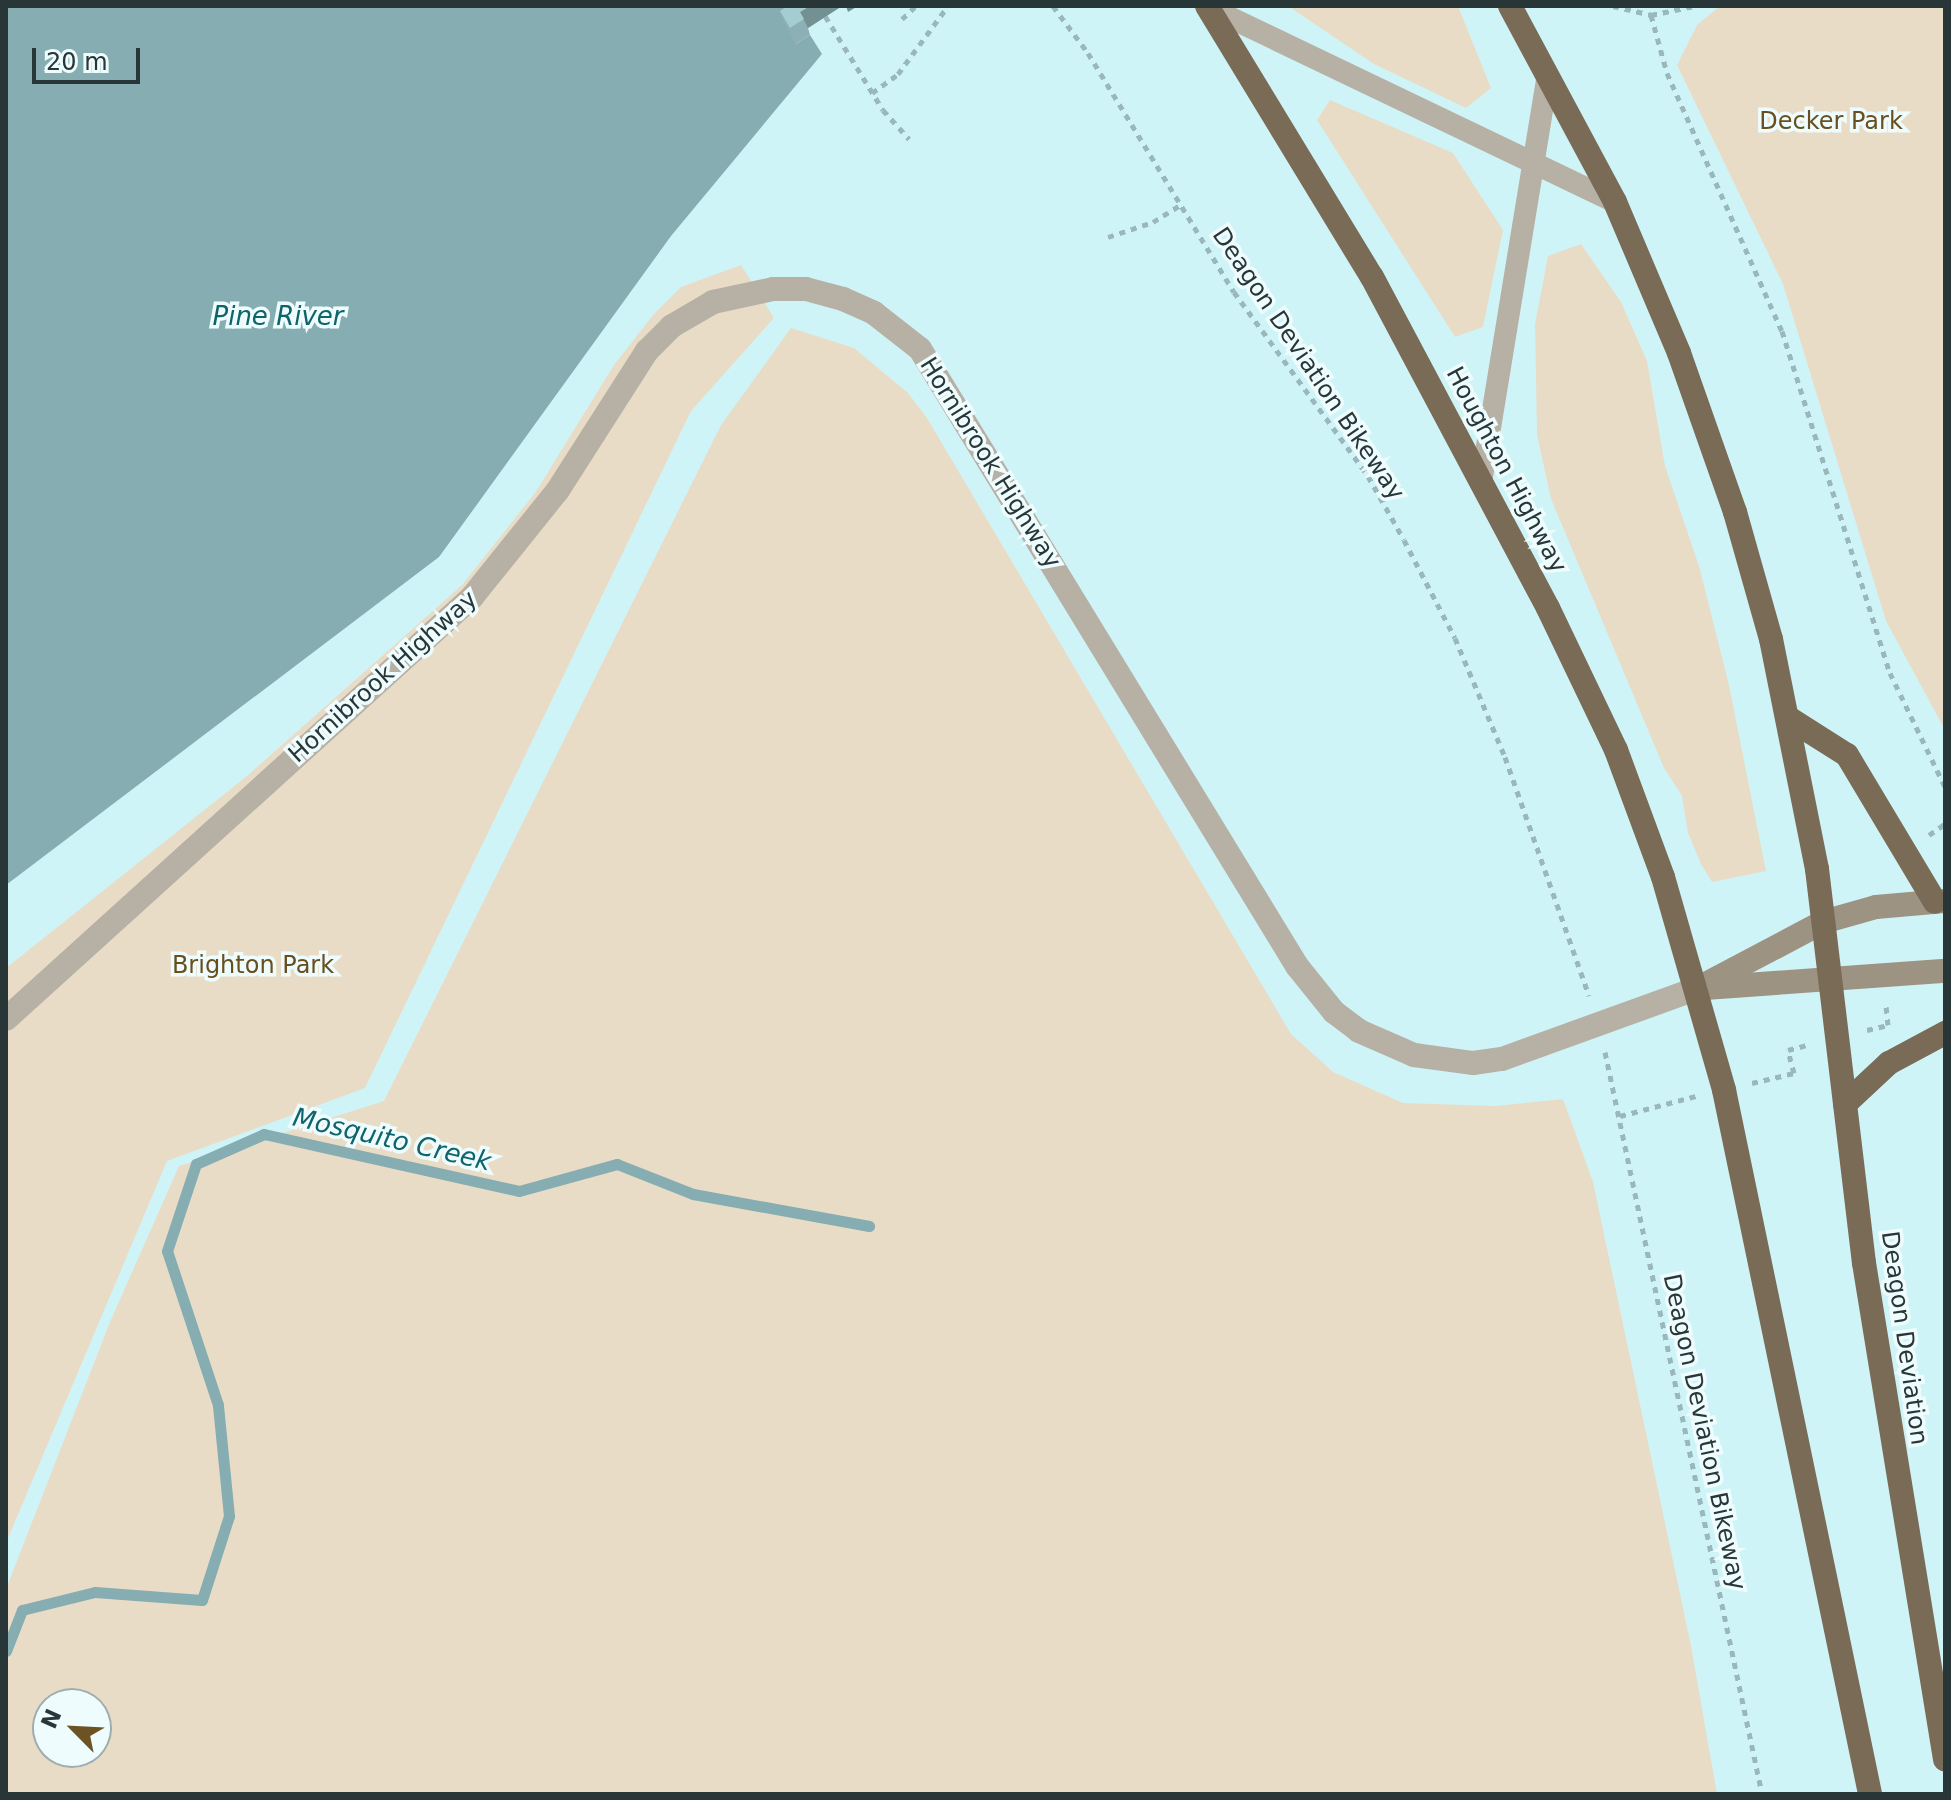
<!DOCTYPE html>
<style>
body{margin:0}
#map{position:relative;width:1951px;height:1800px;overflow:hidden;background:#cff4f8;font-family:"DejaVu Sans",sans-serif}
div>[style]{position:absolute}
.green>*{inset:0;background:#e9dcc7}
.water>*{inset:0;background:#85adb2}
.stream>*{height:11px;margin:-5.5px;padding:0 5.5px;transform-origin:5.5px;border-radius:5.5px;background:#85adb2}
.path>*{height:5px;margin-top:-2.5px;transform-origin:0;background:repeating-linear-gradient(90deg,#9ab7bb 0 6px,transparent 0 12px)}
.lane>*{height:22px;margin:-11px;padding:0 11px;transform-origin:11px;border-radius:11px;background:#b7b0a5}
.street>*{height:24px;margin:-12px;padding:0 12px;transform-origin:12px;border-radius:12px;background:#b7b0a5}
.secondary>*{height:24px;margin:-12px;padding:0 12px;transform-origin:12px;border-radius:12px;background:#9d9382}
.highway>*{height:24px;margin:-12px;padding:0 12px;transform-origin:12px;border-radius:12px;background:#796b55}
.wall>*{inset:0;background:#8db0b5}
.shaded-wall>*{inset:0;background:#739093}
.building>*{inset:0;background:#a4cdd2}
span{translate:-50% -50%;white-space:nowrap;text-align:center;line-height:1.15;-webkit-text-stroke:7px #eefcfe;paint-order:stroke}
.park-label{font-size:24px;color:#694f1e}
.street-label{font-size:24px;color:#283638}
.water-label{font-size:26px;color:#0f636b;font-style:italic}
.frame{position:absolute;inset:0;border:8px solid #283638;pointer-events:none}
.north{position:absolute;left:32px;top:1688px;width:80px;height:80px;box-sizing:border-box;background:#eefcfe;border:2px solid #9fadaf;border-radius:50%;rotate:294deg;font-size:22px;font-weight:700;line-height:32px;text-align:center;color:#283638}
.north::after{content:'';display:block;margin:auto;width:28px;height:36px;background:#6d5324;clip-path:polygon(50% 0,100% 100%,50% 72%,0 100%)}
.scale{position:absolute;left:32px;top:48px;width:108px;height:36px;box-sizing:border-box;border:4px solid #283638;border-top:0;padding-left:10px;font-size:24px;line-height:28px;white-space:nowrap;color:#283638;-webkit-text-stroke:6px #eefcfe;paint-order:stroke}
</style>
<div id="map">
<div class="green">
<i style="clip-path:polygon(1288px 6px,1458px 6px,1491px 88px,1466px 108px,1374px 64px)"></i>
<i style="clip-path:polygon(1720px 6px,1945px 6px,1945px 730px,1886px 621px,1783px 284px,1677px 65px,1697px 25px)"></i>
<i style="clip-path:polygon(1330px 100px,1453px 153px,1503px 230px,1483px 327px,1455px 337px,1317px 120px)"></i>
<i style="clip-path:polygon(1581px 244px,1621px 302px,1647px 361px,1665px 466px,1699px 566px,1729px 685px,1766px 871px,1712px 882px,1701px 864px,1688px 833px,1682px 796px,1664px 768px,1551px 499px,1537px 435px,1535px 324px,1548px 256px)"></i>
<i style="clip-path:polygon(741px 265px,774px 318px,691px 411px,365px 1088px,167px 1161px,6px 1543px,6px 968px,247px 776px,462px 585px,535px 493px,614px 365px,653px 315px,681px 287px)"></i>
<i style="clip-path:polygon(evenodd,791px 328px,854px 348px,908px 393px,927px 418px,1291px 1034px,1333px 1072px,1403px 1103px,1496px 1106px,1563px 1099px,1593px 1182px,1691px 1646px,1717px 1794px,6px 1794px,6px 1589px,110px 1322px,179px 1166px,384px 1101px,721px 425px,791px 328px,96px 1704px,96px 1752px,48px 1752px,48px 1704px,96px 1704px)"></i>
</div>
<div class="water">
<i style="clip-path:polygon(6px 6px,802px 6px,796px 44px,810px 35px,822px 54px,671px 236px,439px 557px,6px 885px)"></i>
</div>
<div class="stream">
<i style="left:6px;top:1651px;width:44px;rotate:-68.7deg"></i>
<i style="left:22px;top:1610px;width:75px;rotate:-13.9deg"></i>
<i style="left:95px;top:1592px;width:107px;rotate:4.3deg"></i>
<i style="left:202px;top:1600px;width:88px;rotate:-72.2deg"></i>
<i style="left:229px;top:1516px;width:112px;rotate:-95.7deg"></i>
<i style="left:218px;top:1405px;width:162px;rotate:-108.3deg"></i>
<i style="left:167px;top:1251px;width:92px;rotate:-71.6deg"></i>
<i style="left:196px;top:1164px;width:74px;rotate:-23.8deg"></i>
<i style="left:264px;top:1134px;width:261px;rotate:12.6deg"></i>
<i style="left:519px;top:1191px;width:102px;rotate:-15.4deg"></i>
<i style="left:617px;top:1164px;width:82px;rotate:21.5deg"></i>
<i style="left:693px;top:1194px;width:179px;rotate:10.3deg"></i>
</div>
<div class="path">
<i style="left:819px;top:6px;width:122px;rotate:58.4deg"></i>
<i style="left:883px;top:110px;width:39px;rotate:48deg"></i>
<i style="left:1053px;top:6px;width:59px;rotate:53.3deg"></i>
<i style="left:1088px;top:53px;width:280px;rotate:58.6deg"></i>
<i style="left:1234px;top:292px;width:228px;rotate:53.9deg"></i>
<i style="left:1368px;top:476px;width:73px;rotate:60.6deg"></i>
<i style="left:1404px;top:540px;width:110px;rotate:62.5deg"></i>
<i style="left:1455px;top:638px;width:129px;rotate:67.2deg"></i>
<i style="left:1505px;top:757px;width:253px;rotate:70.6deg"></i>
<i style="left:1613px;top:6px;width:39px;rotate:13deg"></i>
<i style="left:1651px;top:15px;width:44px;rotate:-11.8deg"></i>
<i style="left:1651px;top:15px;width:60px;rotate:74.6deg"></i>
<i style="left:1667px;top:73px;width:282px;rotate:66deg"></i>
<i style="left:1782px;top:331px;width:359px;rotate:72.5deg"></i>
<i style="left:1890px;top:673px;width:127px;rotate:64.2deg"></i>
<i style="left:902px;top:19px;width:19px;rotate:-43deg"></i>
<i style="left:872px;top:93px;width:32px;rotate:-36deg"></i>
<i style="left:898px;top:74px;width:84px;rotate:-53.7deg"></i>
<i style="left:1108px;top:237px;width:47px;rotate:-18.4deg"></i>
<i style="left:1153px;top:222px;width:31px;rotate:-32deg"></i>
<i style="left:1929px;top:835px;width:19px;rotate:-35deg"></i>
<i style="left:1867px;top:1030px;width:22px;rotate:-13deg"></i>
<i style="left:1888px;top:1025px;width:20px;rotate:-96deg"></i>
<i style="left:1605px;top:1052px;width:758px;rotate:78.05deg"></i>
<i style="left:1752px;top:1083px;width:43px;rotate:-13.4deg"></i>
<i style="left:1794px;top:1073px;width:24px;rotate:-105deg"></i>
<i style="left:1788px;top:1050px;width:23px;rotate:-15deg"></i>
<i style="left:1620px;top:1116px;width:79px;rotate:-14.7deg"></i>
</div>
<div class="lane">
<i style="left:1208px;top:7px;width:451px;rotate:25.6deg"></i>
<i style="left:1481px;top:483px;width:412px;rotate:-80.7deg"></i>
</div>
<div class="street">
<i style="left:6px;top:1019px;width:629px;rotate:-42.16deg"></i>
<i style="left:472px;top:597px;width:137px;rotate:-51.2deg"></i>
<i style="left:558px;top:490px;width:165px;rotate:-57.4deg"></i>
<i style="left:647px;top:351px;width:35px;rotate:-45deg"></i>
<i style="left:672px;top:326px;width:48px;rotate:-30.3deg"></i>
<i style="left:713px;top:302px;width:61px;rotate:-12.2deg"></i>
<i style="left:773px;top:289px;width:33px"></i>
<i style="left:806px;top:289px;width:38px;rotate:15deg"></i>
<i style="left:843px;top:299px;width:34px;rotate:24deg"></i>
<i style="left:874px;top:313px;width:58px;rotate:38deg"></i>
<i style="left:920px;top:349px;width:723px;rotate:58.57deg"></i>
<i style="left:1297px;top:966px;width:59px;rotate:51.2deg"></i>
<i style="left:1334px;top:1012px;width:31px;rotate:37deg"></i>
<i style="left:1359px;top:1031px;width:60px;rotate:23.6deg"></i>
<i style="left:1414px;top:1055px;width:60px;rotate:7.7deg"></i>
<i style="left:1473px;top:1063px;width:29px;rotate:-8deg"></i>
<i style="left:1502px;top:1059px;width:208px;rotate:-19.9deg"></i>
</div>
<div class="secondary">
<i style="left:1698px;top:988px;width:141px;rotate:-27.8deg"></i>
<i style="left:1823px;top:922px;width:55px;rotate:-15.8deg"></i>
<i style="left:1876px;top:907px;width:69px;rotate:-5deg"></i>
<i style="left:1705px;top:988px;width:241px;rotate:-4.1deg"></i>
</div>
<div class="highway">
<i style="left:1207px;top:6px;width:317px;rotate:58.7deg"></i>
<i style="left:1372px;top:277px;width:375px;rotate:62deg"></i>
<i style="left:1548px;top:608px;width:157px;rotate:64.4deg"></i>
<i style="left:1616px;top:750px;width:135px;rotate:69.7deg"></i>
<i style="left:1663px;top:877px;width:222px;rotate:74deg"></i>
<i style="left:1724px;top:1090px;width:719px;rotate:78.28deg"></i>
<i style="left:1510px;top:6px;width:222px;rotate:61.8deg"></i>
<i style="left:1615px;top:202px;width:164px;rotate:67deg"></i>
<i style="left:1679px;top:353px;width:169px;rotate:70.6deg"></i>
<i style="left:1735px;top:512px;width:132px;rotate:74.2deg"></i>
<i style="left:1771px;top:639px;width:235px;rotate:78.7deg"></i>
<i style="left:1817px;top:869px;width:397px;rotate:83.2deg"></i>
<i style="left:1864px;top:1263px;width:503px;rotate:80.73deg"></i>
<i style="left:1790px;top:719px;width:67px;rotate:32.3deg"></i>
<i style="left:1847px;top:755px;width:171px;rotate:59.1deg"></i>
<i style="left:1845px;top:1104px;width:60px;rotate:-43deg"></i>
<i style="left:1889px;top:1063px;width:64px;rotate:-28.2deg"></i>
</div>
<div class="wall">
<i style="clip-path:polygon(783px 6px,842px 6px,808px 28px,810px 35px,796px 44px,786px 27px,780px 11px,784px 8px)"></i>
</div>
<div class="shaded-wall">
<i style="clip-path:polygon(810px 6px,842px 6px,808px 28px,800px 12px)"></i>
<i style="clip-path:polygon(846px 6px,858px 6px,848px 12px)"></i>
</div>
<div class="building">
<i style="clip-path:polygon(785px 6px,810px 6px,800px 12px,804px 19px,790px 28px,780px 11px,786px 7px)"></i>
</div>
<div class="park-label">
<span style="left:1831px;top:122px">Decker Park</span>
<span style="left:253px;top:966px">Brighton Park</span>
</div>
<div class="street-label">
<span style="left:1308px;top:364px;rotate:56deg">Deagon Deviation Bikeway</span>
<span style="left:990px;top:463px;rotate:58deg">Hornibrook Highway</span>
<span style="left:1506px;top:470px;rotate:62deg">Houghton Highway</span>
<span style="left:383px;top:677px;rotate:-42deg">Hornibrook Highway</span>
<span style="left:1904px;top:1338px;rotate:82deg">Deagon Deviation</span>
<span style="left:1704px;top:1432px;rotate:78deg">Deagon Deviation Bikeway</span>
</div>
<div class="water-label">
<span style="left:278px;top:317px">Pine River</span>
<span style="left:392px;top:1140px;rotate:13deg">Mosquito Creek</span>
</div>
<div class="frame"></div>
<div class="north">N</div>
<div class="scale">20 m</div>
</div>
